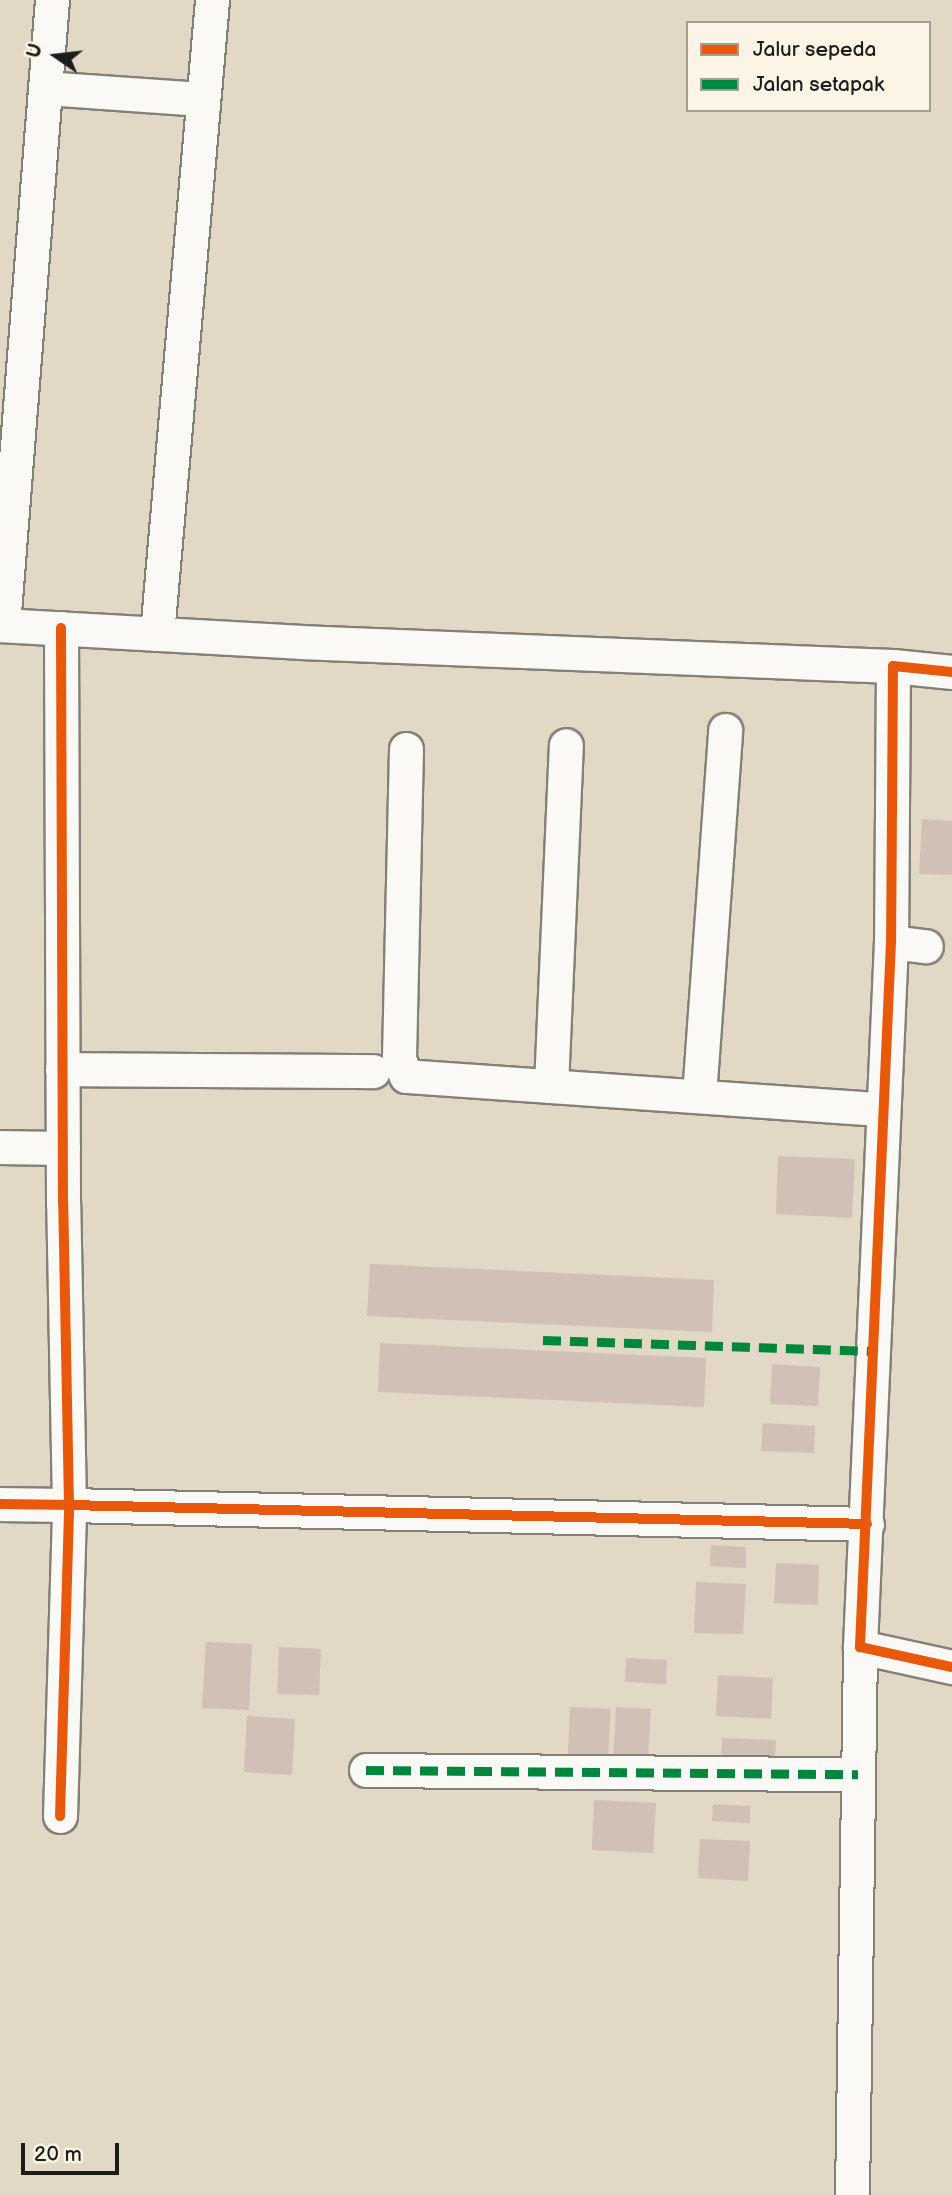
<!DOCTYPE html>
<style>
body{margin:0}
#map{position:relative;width:952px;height:2195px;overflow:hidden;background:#e1d8c6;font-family:"Balsamiq Sans",sans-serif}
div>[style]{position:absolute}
.building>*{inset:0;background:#d0c0b6}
.roads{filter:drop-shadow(2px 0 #858077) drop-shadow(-2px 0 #858077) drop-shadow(0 2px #858077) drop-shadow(0 -2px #858077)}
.minor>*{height:33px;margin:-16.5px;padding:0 16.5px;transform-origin:16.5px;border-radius:16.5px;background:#faf9f6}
.quiet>*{height:9px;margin-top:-4.5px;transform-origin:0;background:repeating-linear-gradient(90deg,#00873e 0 18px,transparent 0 27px)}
.cycleway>*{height:10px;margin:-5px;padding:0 5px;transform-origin:5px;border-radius:5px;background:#e8590c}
span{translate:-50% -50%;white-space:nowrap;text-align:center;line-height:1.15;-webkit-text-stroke:7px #fcf5e5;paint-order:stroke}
.legend{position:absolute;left:686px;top:21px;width:245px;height:91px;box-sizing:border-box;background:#fcf5e5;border:2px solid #a29e95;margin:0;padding:9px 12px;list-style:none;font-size:21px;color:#1c1c1c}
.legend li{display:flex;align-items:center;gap:14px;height:35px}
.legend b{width:35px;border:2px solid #a29e95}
.north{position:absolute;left:21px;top:21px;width:70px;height:70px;-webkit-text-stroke:5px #fcf5e5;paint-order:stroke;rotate:284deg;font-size:19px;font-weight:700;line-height:28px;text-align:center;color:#1c1c1c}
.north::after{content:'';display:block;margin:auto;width:24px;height:32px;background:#1c1c1c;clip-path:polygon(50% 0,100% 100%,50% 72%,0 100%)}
.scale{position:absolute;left:21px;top:2143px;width:98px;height:32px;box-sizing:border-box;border:4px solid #1c1c1c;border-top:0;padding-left:9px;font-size:21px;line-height:24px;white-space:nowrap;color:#1c1c1c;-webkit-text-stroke:5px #fcf5e5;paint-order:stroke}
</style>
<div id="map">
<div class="building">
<i style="clip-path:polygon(922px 819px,952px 821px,952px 875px,919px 874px)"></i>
<i style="clip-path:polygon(778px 1156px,855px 1159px,852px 1218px,776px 1214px)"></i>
<i style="clip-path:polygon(370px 1264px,714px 1280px,712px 1332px,367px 1316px)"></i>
<i style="clip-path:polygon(380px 1343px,706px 1358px,704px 1407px,378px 1392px)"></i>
<i style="clip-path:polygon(772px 1364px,820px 1367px,818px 1406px,770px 1404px)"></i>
<i style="clip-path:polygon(763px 1423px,815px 1426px,814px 1453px,761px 1451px)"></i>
<i style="clip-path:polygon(711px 1545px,746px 1547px,746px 1568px,710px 1566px)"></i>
<i style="clip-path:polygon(776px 1563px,819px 1565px,818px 1605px,774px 1603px)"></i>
<i style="clip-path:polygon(696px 1582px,746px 1584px,743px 1634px,694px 1633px)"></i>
<i style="clip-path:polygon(206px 1642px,252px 1644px,249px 1710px,202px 1708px)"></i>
<i style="clip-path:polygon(279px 1647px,321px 1649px,319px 1695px,277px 1694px)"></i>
<i style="clip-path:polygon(626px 1658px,667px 1660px,666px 1684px,625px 1682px)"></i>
<i style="clip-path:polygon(718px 1675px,773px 1678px,771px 1719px,716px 1716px)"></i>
<i style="clip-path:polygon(570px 1707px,611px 1709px,608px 1756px,568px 1754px)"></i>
<i style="clip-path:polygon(616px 1707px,651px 1709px,648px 1760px,613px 1758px)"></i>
<i style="clip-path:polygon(247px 1716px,295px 1719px,292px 1775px,244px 1772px)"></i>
<i style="clip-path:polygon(722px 1738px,776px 1740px,774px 1772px,721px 1770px)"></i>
<i style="clip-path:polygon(594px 1800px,656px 1803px,653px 1853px,592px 1850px)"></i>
<i style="clip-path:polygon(713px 1804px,750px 1806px,750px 1823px,712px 1821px)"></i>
<i style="clip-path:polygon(700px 1839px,750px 1841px,748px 1881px,698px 1878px)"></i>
</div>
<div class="roads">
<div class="minor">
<i style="left:45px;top:88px;width:158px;rotate:4deg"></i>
<i style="left:0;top:625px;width:300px;rotate:3.2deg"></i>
<i style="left:300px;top:642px;width:593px;rotate:2.32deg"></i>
<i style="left:3px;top:625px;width:627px;rotate:-85.52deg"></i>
<i style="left:157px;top:634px;width:636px;rotate:-85.04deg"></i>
<i style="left:952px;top:672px;width:59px;rotate:-174.2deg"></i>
<i style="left:893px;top:666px;width:276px;rotate:90.4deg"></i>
<i style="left:891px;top:942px;width:706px;rotate:92.52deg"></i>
<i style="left:860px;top:1647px;width:94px;rotate:12.3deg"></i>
<i style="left:406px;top:749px;width:310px;rotate:91.3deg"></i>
<i style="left:399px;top:1059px;width:18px;rotate:68deg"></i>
<i style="left:406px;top:1076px;width:476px;rotate:4deg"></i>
<i style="left:891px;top:942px;width:35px;rotate:7deg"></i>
<i style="left:62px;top:1069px;width:311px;rotate:0.4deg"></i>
<i style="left:551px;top:1086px;width:341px;rotate:-87.5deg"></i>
<i style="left:699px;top:1096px;width:367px;rotate:-85.9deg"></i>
<i style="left:0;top:1147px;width:63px;rotate:0.9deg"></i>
<i style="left:0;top:1504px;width:69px;rotate:0.8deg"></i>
<i style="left:69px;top:1505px;width:302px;rotate:-91.1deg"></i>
<i style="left:63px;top:1203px;width:575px;rotate:-90.2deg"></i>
<i style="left:366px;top:1770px;width:492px;rotate:0.5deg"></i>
<i style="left:60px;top:1816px;width:311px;rotate:-88.3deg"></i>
<i style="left:69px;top:1505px;width:798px;rotate:1.36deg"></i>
<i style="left:852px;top:2195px;width:548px;rotate:-89.16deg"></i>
</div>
</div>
<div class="quiet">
<i style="left:543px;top:1340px;width:330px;rotate:1.9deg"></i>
<i style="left:366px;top:1770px;width:492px;rotate:0.5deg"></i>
</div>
<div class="cycleway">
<i style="left:952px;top:672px;width:59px;rotate:-174.2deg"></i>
<i style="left:893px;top:666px;width:276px;rotate:90.4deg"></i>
<i style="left:891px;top:942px;width:706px;rotate:92.52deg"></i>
<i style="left:860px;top:1647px;width:94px;rotate:12.3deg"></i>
<i style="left:0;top:1504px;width:69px;rotate:0.8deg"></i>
<i style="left:69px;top:1505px;width:302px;rotate:-91.1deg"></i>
<i style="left:63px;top:1203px;width:575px;rotate:-90.2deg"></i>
<i style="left:60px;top:1816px;width:311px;rotate:-88.3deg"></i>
<i style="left:69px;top:1505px;width:798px;rotate:1.36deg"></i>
</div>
<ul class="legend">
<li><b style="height:9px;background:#e8590c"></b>Jalur sepeda</li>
<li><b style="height:9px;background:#00873e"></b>Jalan setapak</li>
</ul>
<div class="north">U</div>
<div class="scale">20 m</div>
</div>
